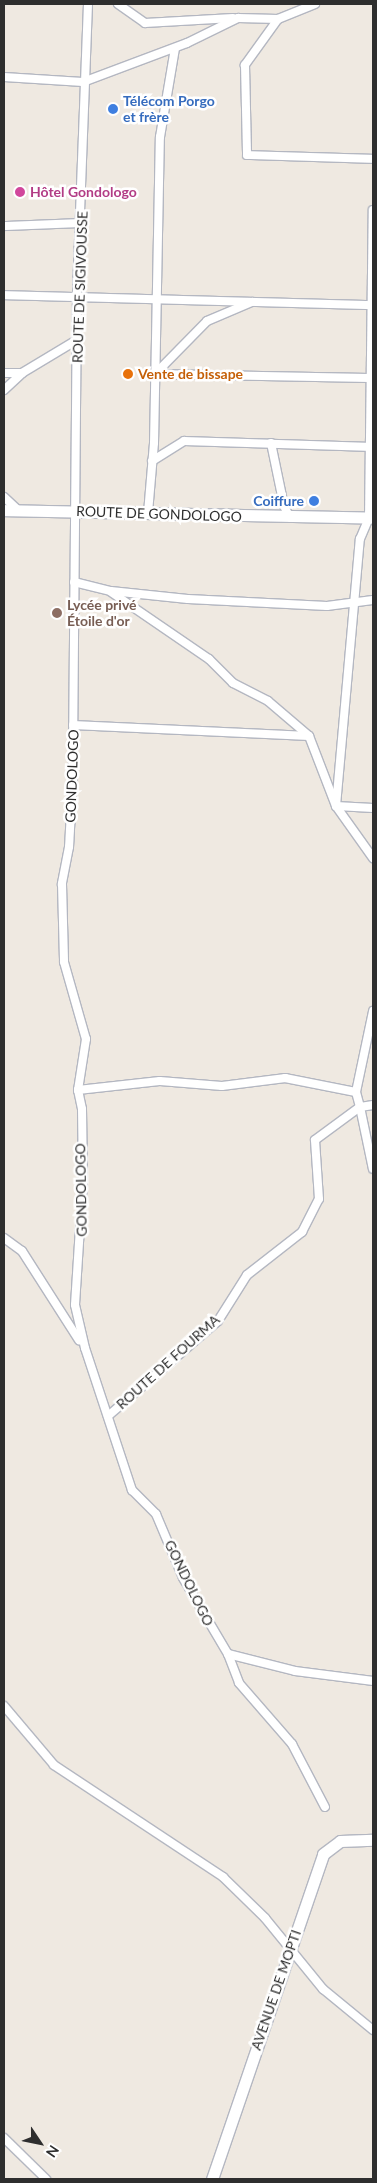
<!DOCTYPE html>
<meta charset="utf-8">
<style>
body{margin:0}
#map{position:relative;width:377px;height:2183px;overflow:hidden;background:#efe9e1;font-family:Lato,sans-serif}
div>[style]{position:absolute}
.roads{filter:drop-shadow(1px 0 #b4b7c1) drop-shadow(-1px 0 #b4b7c1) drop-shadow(0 1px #b4b7c1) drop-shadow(0 -1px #b4b7c1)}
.street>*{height:8px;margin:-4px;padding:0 4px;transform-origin:4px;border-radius:4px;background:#fff}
.secondary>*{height:11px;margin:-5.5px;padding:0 5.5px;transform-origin:5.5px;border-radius:5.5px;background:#fff}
.dots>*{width:14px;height:14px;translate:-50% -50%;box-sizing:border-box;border:2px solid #fff;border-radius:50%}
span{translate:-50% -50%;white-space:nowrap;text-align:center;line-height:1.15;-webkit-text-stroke:5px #fff;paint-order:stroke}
.shop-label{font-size:14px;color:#366cbe;font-weight:700}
.left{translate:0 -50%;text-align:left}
.right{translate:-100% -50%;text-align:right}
.hotel-label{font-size:14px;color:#b23c85;font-weight:700}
.street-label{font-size:14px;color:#2e2e2e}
.food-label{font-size:14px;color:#c56008;font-weight:700}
.education-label{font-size:14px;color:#785e54;font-weight:700}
.frame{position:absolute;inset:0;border:5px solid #2e2e2e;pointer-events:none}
.north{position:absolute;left:15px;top:2118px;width:50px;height:50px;-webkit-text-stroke:4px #fff;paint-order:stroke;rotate:124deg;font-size:14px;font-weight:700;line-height:20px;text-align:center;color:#2e2e2e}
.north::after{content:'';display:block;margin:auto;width:18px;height:22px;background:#2e2e2e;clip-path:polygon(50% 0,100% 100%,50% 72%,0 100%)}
</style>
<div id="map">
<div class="roads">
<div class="street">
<i style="left:88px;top:4px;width:291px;rotate:92.2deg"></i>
<i style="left:77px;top:295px;width:479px;rotate:90.5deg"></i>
<i style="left:73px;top:774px;width:73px;rotate:93.1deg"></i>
<i style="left:69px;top:847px;width:38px;rotate:101deg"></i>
<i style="left:62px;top:884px;width:78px;rotate:88.5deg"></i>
<i style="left:64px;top:962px;width:80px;rotate:74.1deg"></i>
<i style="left:86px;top:1039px;width:52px;rotate:98.9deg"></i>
<i style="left:78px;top:1090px;width:19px;rotate:78deg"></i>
<i style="left:82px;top:1109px;width:72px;rotate:89.2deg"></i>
<i style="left:83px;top:1181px;width:124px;rotate:93.7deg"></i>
<i style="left:75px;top:1305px;width:44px;rotate:76.9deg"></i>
<i style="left:85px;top:1348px;width:150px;rotate:71.7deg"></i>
<i style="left:132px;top:1490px;width:34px;rotate:45deg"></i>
<i style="left:156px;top:1514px;width:69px;rotate:67.1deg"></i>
<i style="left:183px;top:1578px;width:88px;rotate:59.4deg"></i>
<i style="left:228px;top:1654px;width:31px;rotate:69deg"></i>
<i style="left:239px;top:1683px;width:81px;rotate:49deg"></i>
<i style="left:292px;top:1744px;width:71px;rotate:62.4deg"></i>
<i style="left:118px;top:4px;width:33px;rotate:35deg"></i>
<i style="left:145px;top:23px;width:88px;rotate:-3.3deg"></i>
<i style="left:278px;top:19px;width:57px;rotate:125.7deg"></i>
<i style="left:245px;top:65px;width:90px;rotate:88.7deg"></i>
<i style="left:247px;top:155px;width:126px;rotate:1.8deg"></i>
<i style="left:4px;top:77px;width:79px;rotate:3.6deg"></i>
<i style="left:83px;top:82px;width:111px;rotate:-20.6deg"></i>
<i style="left:187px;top:43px;width:57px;rotate:-26.1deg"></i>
<i style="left:238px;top:18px;width:40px;rotate:1.4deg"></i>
<i style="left:278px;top:19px;width:40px;rotate:-22deg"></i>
<i style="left:4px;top:226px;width:79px;rotate:-2.2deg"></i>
<i style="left:4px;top:295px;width:367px;rotate:1.6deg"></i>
<i style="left:4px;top:373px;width:18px"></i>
<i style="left:22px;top:373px;width:64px;rotate:-31deg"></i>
<i style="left:155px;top:374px;width:214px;rotate:1.1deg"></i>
<i style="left:155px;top:374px;width:74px;rotate:-45.5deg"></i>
<i style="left:207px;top:321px;width:49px;rotate:-22.9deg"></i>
<i style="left:4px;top:390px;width:25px;rotate:-43deg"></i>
<i style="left:271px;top:443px;width:64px;rotate:78.3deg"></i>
<i style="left:284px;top:506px;width:13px;rotate:63deg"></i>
<i style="left:152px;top:461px;width:38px;rotate:-32deg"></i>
<i style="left:184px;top:441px;width:189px;rotate:1.8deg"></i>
<i style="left:4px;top:497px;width:19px;rotate:43deg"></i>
<i style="left:148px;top:513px;width:70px;rotate:-85.1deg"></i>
<i style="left:154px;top:443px;width:306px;rotate:-88.9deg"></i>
<i style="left:160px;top:137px;width:90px;rotate:-80.4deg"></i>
<i style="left:74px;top:582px;width:38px;rotate:14deg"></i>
<i style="left:111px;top:591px;width:77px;rotate:5.9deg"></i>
<i style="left:188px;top:599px;width:139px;rotate:2.9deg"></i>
<i style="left:327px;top:606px;width:46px;rotate:-7.4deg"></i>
<i style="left:111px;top:592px;width:119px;rotate:34.4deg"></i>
<i style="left:209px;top:659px;width:34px;rotate:45deg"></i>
<i style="left:233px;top:683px;width:39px;rotate:27deg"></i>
<i style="left:268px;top:701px;width:54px;rotate:40.5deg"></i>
<i style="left:73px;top:725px;width:236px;rotate:2.7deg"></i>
<i style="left:309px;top:736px;width:75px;rotate:68.9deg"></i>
<i style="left:336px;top:806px;width:64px;rotate:54.6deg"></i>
<i style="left:336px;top:806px;width:268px;rotate:-84.9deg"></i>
<i style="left:360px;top:539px;width:23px;rotate:-67deg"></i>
<i style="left:369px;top:518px;width:308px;rotate:-89.3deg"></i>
<i style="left:336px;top:806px;width:37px;rotate:3deg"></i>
<i style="left:78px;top:1090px;width:82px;rotate:-6.3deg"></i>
<i style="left:160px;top:1081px;width:62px;rotate:4.6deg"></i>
<i style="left:222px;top:1086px;width:64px;rotate:-7.2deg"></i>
<i style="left:285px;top:1078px;width:72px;rotate:11.2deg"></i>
<i style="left:373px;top:1105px;width:13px;rotate:171deg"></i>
<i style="left:360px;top:1107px;width:63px;rotate:78.2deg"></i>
<i style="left:4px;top:1238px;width:22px;rotate:36deg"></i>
<i style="left:22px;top:1251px;width:106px;rotate:57.4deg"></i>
<i style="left:108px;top:1416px;width:145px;rotate:-40.8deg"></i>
<i style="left:218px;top:1321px;width:54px;rotate:-57.8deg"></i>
<i style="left:247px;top:1275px;width:70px;rotate:-38deg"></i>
<i style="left:302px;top:1232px;width:37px;rotate:-63deg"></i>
<i style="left:319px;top:1199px;width:59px;rotate:-93.9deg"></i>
<i style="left:315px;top:1140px;width:56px;rotate:-36.3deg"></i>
<i style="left:360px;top:1107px;width:16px;rotate:-105deg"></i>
<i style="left:356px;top:1092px;width:83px;rotate:-78.1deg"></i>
<i style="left:228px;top:1654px;width:69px;rotate:14.2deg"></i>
<i style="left:295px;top:1671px;width:79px;rotate:7.3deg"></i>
<i style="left:4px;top:1706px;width:77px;rotate:49.7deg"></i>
<i style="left:54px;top:1765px;width:203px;rotate:33.5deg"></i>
<i style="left:223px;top:1877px;width:59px;rotate:44.3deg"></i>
<i style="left:265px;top:1918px;width:92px;rotate:50.8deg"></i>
<i style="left:323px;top:1989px;width:65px;rotate:39.4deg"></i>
<i style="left:4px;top:2138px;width:59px;rotate:44.3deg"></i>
</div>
<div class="secondary">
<i style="left:4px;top:510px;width:369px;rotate:1.2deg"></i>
<i style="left:212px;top:2179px;width:343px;rotate:-71.1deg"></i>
<i style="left:323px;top:1854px;width:21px;rotate:-37deg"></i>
<i style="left:340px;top:1841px;width:33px;rotate:-2deg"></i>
</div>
</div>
<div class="dots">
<i style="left:113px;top:109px;background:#3f7fe0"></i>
<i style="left:20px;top:192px;background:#d1479c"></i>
<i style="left:128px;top:374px;background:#e8710a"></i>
<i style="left:314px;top:501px;background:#3f7fe0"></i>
<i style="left:57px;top:613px;background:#8d6e63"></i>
</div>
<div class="shop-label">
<span class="left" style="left:123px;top:109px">Télécom Porgo<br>et frère</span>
<span class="right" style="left:304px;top:501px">Coiffure</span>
</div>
<div class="hotel-label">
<span class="left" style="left:30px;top:192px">Hôtel Gondologo</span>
</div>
<div class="street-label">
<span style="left:80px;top:287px;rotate:-88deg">ROUTE DE SIGIVOUSSE</span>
<span style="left:159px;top:514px;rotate:2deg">ROUTE DE GONDOLOGO</span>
<span style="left:72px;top:776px;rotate:-88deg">GONDOLOGO</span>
<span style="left:81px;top:1190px;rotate:-91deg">GONDOLOGO</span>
<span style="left:168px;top:1362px;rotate:-42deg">ROUTE DE FOURMA</span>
<span style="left:189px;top:1583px;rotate:64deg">GONDOLOGO</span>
<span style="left:276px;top:1990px;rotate:-71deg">AVENUE DE MOPTI</span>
</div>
<div class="food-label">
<span class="left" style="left:138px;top:374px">Vente de bissape</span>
</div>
<div class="education-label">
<span class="left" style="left:67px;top:613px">Lycée privé<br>Étoile d'or</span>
</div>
<div class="frame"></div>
<div class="north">N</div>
</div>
